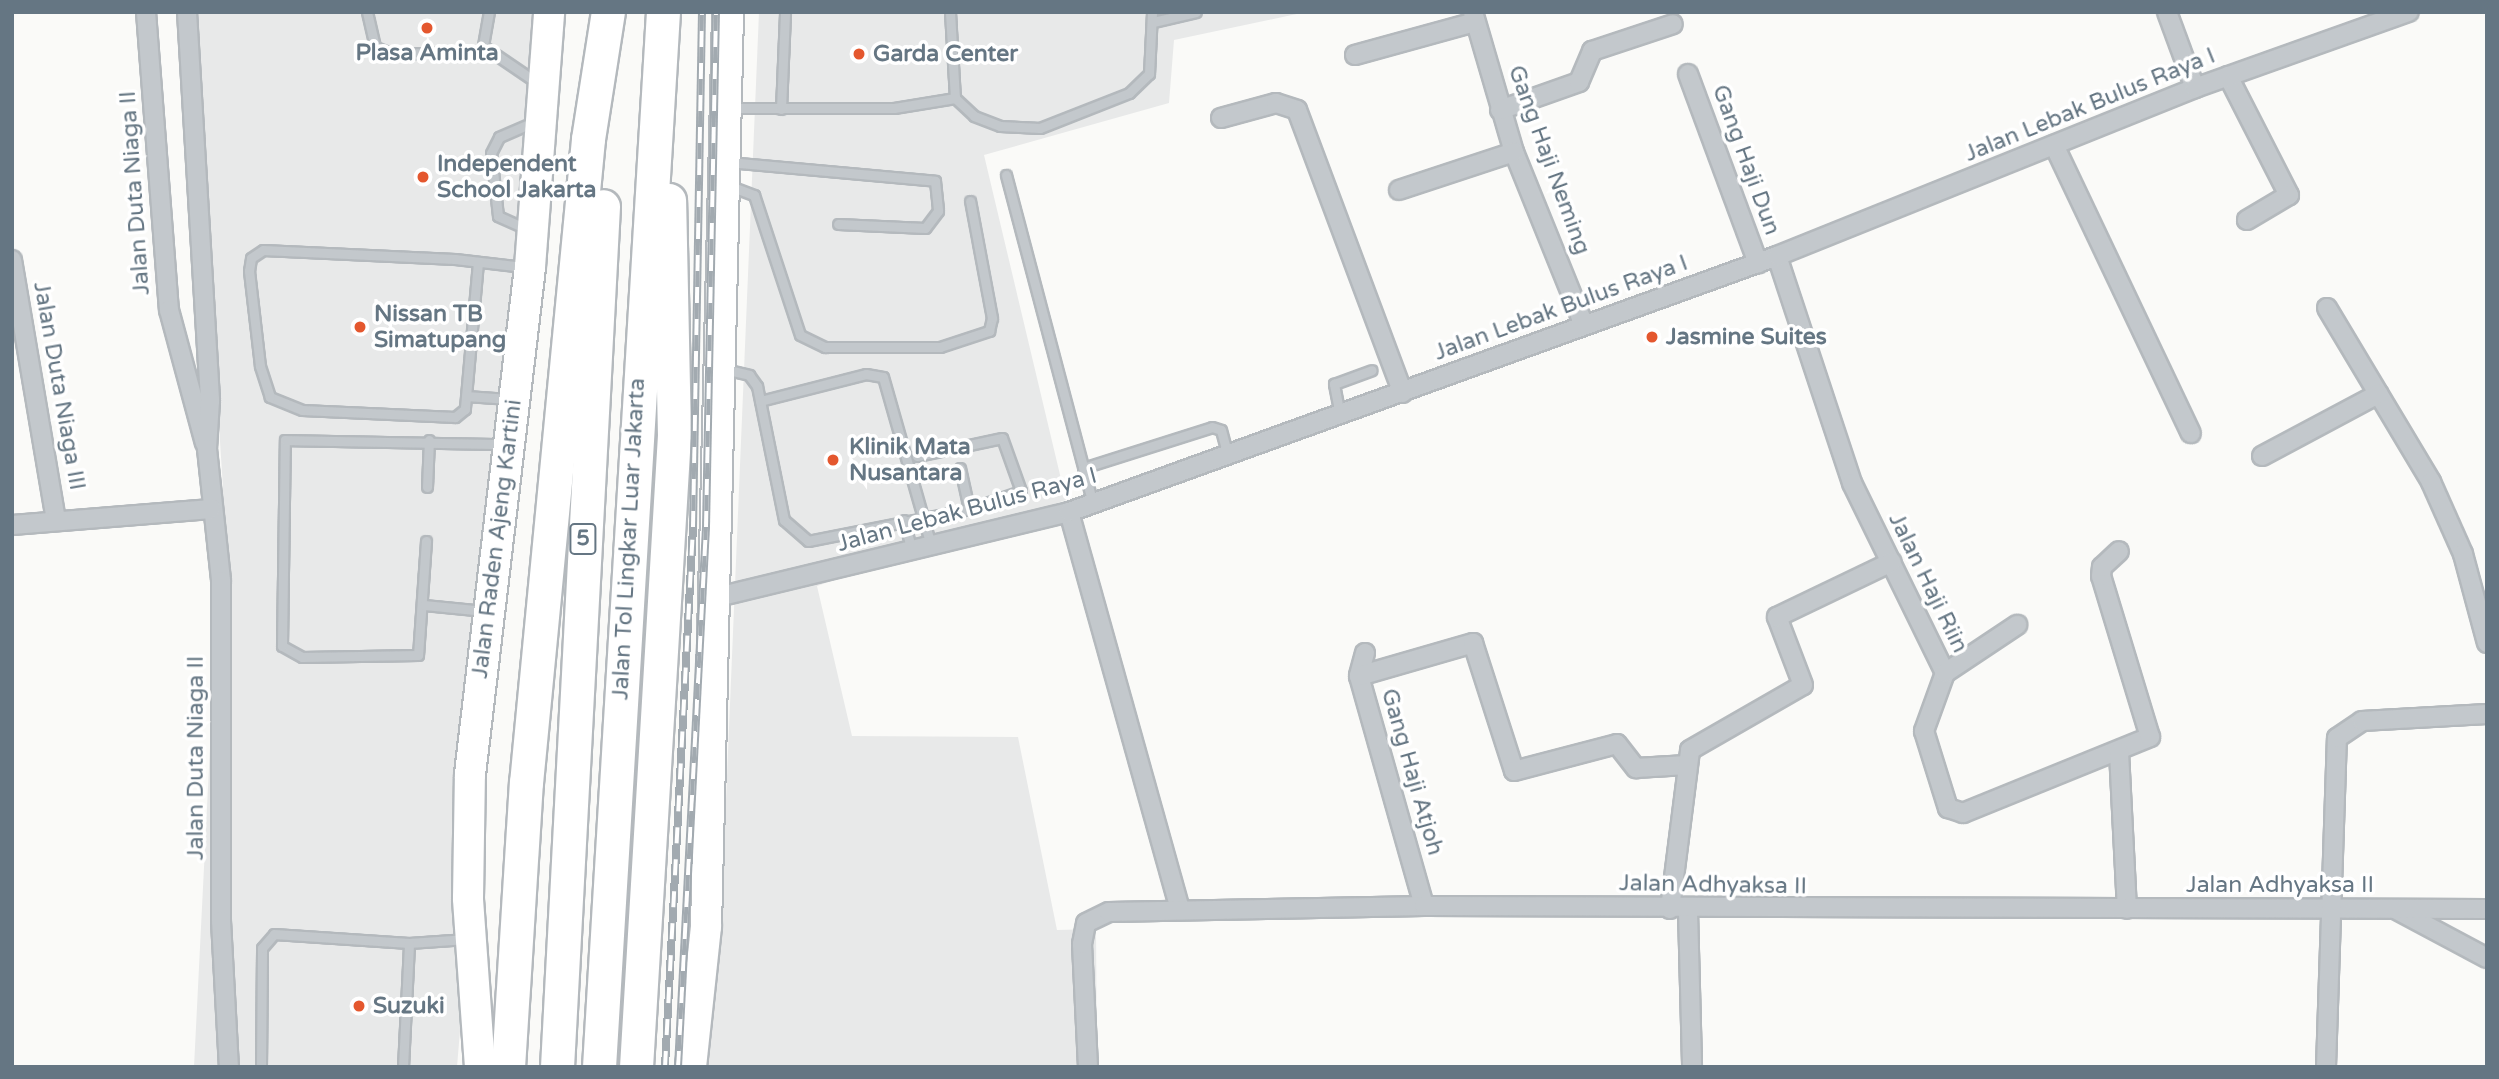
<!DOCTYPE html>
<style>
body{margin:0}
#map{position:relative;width:2499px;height:1079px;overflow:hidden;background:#fafaf8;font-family:"Varela Round",sans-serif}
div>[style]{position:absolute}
.built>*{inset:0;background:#e8e9e9}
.roads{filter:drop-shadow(2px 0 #b4b9bd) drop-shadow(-2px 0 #b4b9bd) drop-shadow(0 2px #b4b9bd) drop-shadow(0 -2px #b4b9bd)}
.service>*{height:9px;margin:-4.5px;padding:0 4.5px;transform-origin:4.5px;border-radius:4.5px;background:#c3c8cc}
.minor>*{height:18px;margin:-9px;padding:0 9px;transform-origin:9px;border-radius:9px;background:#c3c8cc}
.trunk>*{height:30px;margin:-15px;padding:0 15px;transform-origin:15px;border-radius:15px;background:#fff}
.motorway>*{height:33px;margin:-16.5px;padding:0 16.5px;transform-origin:16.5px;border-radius:16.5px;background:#fff}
.rail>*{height:8px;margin-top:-4px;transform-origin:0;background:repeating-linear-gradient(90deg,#fff 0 16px,#a2aab0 0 32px);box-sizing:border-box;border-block:2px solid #a2aab0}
.dots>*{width:19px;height:19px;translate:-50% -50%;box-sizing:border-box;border:4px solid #fff;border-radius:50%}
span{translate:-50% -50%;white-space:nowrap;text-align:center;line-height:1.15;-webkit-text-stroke:7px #fff;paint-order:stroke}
.shield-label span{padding:2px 5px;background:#fff;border:2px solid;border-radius:5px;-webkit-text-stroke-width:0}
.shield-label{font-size:21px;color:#657683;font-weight:700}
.poi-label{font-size:23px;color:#657683;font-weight:700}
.left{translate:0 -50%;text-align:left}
.street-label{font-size:23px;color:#657683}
.frame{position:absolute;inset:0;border:14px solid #657683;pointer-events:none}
</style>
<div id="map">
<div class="built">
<i style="clip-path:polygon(178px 12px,545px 12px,457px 1067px,194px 1067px,223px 488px,209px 271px)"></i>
<i style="clip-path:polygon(759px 12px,1306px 12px,1174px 40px,1169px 103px,984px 155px,1066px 500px,817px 586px,852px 736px,1018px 737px,1057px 930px,1096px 929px,1097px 1067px,702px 1067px,722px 895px)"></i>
</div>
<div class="roads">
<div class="service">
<i style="left:367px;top:12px;width:36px;rotate:77deg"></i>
<i style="left:375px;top:47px;width:18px;rotate:22deg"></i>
<i style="left:392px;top:54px;width:90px;rotate:-1.9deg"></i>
<i style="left:482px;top:51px;width:40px;rotate:-80deg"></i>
<i style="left:950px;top:12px;width:86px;rotate:86.7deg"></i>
<i style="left:955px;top:98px;width:26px;rotate:43deg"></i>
<i style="left:974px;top:116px;width:28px;rotate:21deg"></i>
<i style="left:1000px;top:126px;width:40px;rotate:2.9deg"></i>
<i style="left:1040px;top:128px;width:96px;rotate:-21.5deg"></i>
<i style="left:1129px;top:93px;width:28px;rotate:-44deg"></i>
<i style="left:1149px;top:74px;width:62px;rotate:-87.2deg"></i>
<i style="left:1153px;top:22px;width:44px;rotate:-13.1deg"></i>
<i style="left:486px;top:48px;width:64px;rotate:34.2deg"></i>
<i style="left:730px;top:108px;width:164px"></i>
<i style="left:894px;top:108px;width:62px;rotate:-9.3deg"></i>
<i style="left:781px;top:109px;width:97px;rotate:-87.6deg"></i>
<i style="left:728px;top:162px;width:208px;rotate:5.2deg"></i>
<i style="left:935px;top:181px;width:30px;rotate:84deg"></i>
<i style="left:938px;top:211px;width:21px;rotate:127deg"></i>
<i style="left:925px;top:228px;width:87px;rotate:-177.4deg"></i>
<i style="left:1006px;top:175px;width:340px;rotate:75.2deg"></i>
<i style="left:730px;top:186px;width:26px;rotate:21deg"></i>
<i style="left:754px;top:195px;width:147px;rotate:71.8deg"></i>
<i style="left:800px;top:335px;width:28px;rotate:26deg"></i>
<i style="left:825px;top:347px;width:115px"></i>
<i style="left:940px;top:347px;width:52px;rotate:-18.1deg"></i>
<i style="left:989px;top:331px;width:13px;rotate:-77deg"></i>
<i style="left:992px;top:318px;width:119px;rotate:-100.6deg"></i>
<i style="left:529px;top:230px;width:34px;rotate:-156deg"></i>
<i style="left:498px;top:216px;width:63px;rotate:-96.3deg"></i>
<i style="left:491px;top:153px;width:18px;rotate:-63deg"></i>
<i style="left:499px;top:137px;width:40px;rotate:-23.4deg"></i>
<i style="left:478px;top:262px;width:148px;rotate:95.1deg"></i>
<i style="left:465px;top:409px;width:13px;rotate:141deg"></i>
<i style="left:455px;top:417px;width:153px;rotate:-177.4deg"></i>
<i style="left:302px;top:410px;width:35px;rotate:-158deg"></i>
<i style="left:270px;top:397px;width:33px;rotate:-108deg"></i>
<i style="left:260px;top:366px;width:96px;rotate:-96.6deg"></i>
<i style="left:249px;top:271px;width:13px;rotate:-81deg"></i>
<i style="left:251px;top:258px;width:14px;rotate:-34deg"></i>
<i style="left:263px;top:250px;width:192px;rotate:2.7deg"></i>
<i style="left:455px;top:259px;width:69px;rotate:6.6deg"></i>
<i style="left:724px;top:369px;width:26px;rotate:13deg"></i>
<i style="left:749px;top:375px;width:14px;rotate:54deg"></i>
<i style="left:757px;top:386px;width:137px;rotate:78.6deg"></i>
<i style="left:784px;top:520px;width:32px;rotate:41deg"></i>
<i style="left:808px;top:541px;width:164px;rotate:-11.2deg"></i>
<i style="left:969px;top:509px;width:55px;rotate:-19.1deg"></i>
<i style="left:1021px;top:491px;width:56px;rotate:-109.7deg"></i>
<i style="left:1002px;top:438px;width:87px;rotate:168deg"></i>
<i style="left:466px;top:396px;width:43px;rotate:4deg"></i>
<i style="left:760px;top:401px;width:109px;rotate:-14.3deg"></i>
<i style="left:866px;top:374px;width:17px;rotate:10deg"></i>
<i style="left:883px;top:377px;width:176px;rotate:74.1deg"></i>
<i style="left:1340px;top:415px;width:32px;rotate:-101deg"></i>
<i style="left:1334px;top:384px;width:40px;rotate:-20.2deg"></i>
<i style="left:960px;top:468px;width:42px;rotate:77.6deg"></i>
<i style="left:1083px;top:468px;width:135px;rotate:-17.6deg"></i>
<i style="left:1212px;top:427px;width:9px;rotate:18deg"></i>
<i style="left:1221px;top:430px;width:27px;rotate:75deg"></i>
<i style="left:427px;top:487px;width:47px;rotate:-87.6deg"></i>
<i style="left:904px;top:520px;width:33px;rotate:76deg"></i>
<i style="left:426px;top:541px;width:114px;rotate:94deg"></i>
<i style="left:418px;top:655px;width:116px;rotate:179deg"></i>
<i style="left:302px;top:657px;width:23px;rotate:-151deg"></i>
<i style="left:282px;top:646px;width:206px;rotate:-89.2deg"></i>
<i style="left:285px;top:440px;width:218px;rotate:1.1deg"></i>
<i style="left:424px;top:605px;width:61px;rotate:5.6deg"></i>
<i style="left:261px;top:1067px;width:119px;rotate:-89.5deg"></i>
<i style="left:262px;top:948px;width:18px;rotate:-49deg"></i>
<i style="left:274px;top:934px;width:135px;rotate:3.8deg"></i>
<i style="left:409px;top:943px;width:58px;rotate:-3.9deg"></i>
<i style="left:403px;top:1067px;width:124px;rotate:-87.2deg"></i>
</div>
<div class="minor">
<i style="left:146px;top:12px;width:299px;rotate:85.6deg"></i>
<i style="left:169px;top:310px;width:138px;rotate:74.9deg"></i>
<i style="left:187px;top:12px;width:390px;rotate:86.6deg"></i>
<i style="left:210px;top:401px;width:48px;rotate:93.6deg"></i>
<i style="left:207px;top:449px;width:133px;rotate:83.9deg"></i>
<i style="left:221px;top:581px;width:340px;rotate:90deg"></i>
<i style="left:221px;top:921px;width:146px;rotate:86.9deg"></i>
<i style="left:1473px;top:12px;width:146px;rotate:73.7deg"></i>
<i style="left:1514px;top:152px;width:184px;rotate:68deg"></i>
<i style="left:2167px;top:12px;width:81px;rotate:69.8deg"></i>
<i style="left:1355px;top:55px;width:124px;rotate:-15.4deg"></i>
<i style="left:1688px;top:74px;width:202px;rotate:69.7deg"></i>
<i style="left:2228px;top:76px;width:134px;rotate:62.9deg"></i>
<i style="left:2289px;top:195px;width:49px;rotate:149.2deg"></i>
<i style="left:1500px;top:110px;width:84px;rotate:-19.5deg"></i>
<i style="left:1579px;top:82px;width:34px;rotate:-67deg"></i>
<i style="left:1592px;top:51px;width:85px;rotate:-18.4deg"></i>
<i style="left:1221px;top:118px;width:57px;rotate:-15.3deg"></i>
<i style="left:1276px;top:103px;width:22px;rotate:18deg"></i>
<i style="left:1297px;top:110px;width:302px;rotate:69.5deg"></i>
<i style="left:2054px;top:145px;width:319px;rotate:64.6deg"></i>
<i style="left:1399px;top:190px;width:121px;rotate:-18.3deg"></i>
<i style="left:1777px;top:256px;width:239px;rotate:71.7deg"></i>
<i style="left:1852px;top:483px;width:212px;rotate:63.9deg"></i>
<i style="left:1945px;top:673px;width:62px;rotate:109.9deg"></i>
<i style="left:1924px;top:731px;width:81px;rotate:72.7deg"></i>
<i style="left:1948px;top:808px;width:16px;rotate:18deg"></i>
<i style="left:1963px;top:813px;width:202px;rotate:-22.1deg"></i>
<i style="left:2150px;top:737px;width:168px;rotate:-106.9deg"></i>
<i style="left:2101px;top:576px;width:9px;rotate:-84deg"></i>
<i style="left:2102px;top:567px;width:23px;rotate:-43deg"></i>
<i style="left:12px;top:260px;width:264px;rotate:80.4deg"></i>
<i style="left:2327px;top:308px;width:203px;rotate:59.1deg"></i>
<i style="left:2431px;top:482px;width:79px;rotate:66deg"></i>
<i style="left:2463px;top:554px;width:92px;rotate:74.9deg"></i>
<i style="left:2262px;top:456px;width:132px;rotate:-28.1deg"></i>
<i style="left:1069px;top:512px;width:413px;rotate:74.4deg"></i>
<i style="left:12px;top:525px;width:200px;rotate:-4.6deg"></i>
<i style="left:714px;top:598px;width:365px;rotate:-13.6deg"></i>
<i style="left:1069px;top:512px;width:753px;rotate:-19.88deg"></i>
<i style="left:1777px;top:256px;width:450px;rotate:-21.9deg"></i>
<i style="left:2195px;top:88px;width:227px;rotate:-19.6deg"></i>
<i style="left:1365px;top:653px;width:24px;rotate:105deg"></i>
<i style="left:1359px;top:676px;width:239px;rotate:74.2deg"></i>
<i style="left:1945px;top:673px;width:87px;rotate:-33.7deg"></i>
<i style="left:1359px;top:676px;width:119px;rotate:-16.1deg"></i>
<i style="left:1473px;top:643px;width:134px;rotate:72.2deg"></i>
<i style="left:1514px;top:771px;width:106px;rotate:-14.7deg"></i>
<i style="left:1617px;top:744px;width:31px;rotate:52deg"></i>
<i style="left:1636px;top:768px;width:51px;rotate:-3.4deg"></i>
<i style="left:2119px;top:752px;width:157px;rotate:87.1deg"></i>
<i style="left:1670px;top:909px;width:160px;rotate:-82.8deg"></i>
<i style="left:1690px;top:750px;width:130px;rotate:-29.9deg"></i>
<i style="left:1803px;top:685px;width:73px;rotate:-110.9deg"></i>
<i style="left:1777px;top:617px;width:127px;rotate:-25.6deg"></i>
<i style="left:2397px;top:910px;width:102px;rotate:28.1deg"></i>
<i style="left:1688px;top:911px;width:156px;rotate:88.5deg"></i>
<i style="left:1088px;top:1067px;width:123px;rotate:-92.8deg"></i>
<i style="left:1082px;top:944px;width:21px;rotate:-79deg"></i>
<i style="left:1086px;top:923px;width:25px;rotate:-26deg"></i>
<i style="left:1109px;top:912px;width:315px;rotate:-1.1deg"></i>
<i style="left:1424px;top:906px;width:1063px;rotate:0.16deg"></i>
<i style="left:2326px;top:1067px;width:329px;rotate:-88.1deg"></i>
<i style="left:2337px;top:738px;width:30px;rotate:-34deg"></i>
<i style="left:2362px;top:721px;width:125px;rotate:-3.2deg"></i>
</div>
<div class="trunk">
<i style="left:480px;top:1067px;width:169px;rotate:-94.1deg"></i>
<i style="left:468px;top:898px;width:124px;rotate:-89.1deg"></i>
<i style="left:470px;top:774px;width:511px;rotate:-83.25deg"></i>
<i style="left:530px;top:267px;width:256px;rotate:-85.7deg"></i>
<i style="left:691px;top:1067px;width:141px;rotate:-83.9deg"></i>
<i style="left:706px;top:927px;width:915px;rotate:-88.62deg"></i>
</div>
<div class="motorway">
<i style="left:508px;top:1067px;width:285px;rotate:-86.4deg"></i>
<i style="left:526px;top:783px;width:647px;rotate:-84.5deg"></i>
<i style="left:588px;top:139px;width:129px;rotate:-81.1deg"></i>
<i style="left:557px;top:1067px;width:862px;rotate:-86.94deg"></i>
<i style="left:599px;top:1067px;width:1057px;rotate:-86.53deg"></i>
<i style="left:636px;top:1067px;width:633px;rotate:-86.56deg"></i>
<i style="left:674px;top:435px;width:235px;rotate:-91.2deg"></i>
</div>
</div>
<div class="rail">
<i style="left:665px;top:1067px;width:541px;rotate:-87.03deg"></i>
<i style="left:693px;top:527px;width:515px;rotate:-89deg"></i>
<i style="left:678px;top:1067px;width:541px;rotate:-87.03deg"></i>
<i style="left:706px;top:527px;width:515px;rotate:-88.89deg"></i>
</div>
<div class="dots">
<i style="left:427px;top:28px;background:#e4572e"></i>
<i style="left:859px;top:54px;background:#e4572e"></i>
<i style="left:423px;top:177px;background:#e4572e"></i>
<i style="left:360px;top:327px;background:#e4572e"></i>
<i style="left:1652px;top:337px;background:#e4572e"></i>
<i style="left:833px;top:460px;background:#e4572e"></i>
<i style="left:359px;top:1006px;background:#e4572e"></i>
</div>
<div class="shield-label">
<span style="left:583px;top:539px">5</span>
</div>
<div class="poi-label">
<span style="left:427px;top:53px">Plasa Aminta</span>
<span class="left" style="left:873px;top:54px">Garda Center</span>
<span class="left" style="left:437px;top:177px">Independent<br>School Jakarta</span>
<span class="left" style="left:374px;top:327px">Nissan TB<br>Simatupang</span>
<span class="left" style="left:1666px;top:337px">Jasmine Suites</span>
<span class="left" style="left:849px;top:460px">Klinik Mata<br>Nusantara</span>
<span class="left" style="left:373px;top:1006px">Suzuki</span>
</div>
<div class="street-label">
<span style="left:2090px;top:105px;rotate:-22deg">Jalan Lebak Bulus Raya I</span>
<span style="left:1549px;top:160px;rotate:70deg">Gang Haji Neming</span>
<span style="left:1746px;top:160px;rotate:70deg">Gang Haji Dun</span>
<span style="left:135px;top:193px;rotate:-94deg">Jalan Duta Niaga II</span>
<span style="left:1561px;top:308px;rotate:-20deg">Jalan Lebak Bulus Raya I</span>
<span style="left:59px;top:386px;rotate:80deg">Jalan Duta Niaga III</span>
<span style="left:967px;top:510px;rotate:-15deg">Jalan Lebak Bulus Raya I</span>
<span style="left:497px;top:539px;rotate:-83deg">Jalan Raden Ajeng Kartini</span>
<span style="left:629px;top:539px;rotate:-87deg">Jalan Tol Lingkar Luar Jakarta</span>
<span style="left:1928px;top:583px;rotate:64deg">Jalan Haji Riin</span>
<span style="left:196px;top:758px;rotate:-90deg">Jalan Duta Niaga II</span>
<span style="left:1412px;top:772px;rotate:74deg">Gang Haji Atjoh</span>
<span style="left:1713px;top:885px;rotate:1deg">Jalan Adhyaksa II</span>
<span style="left:2280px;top:885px">Jalan Adhyaksa II</span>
</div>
<div class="frame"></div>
</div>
